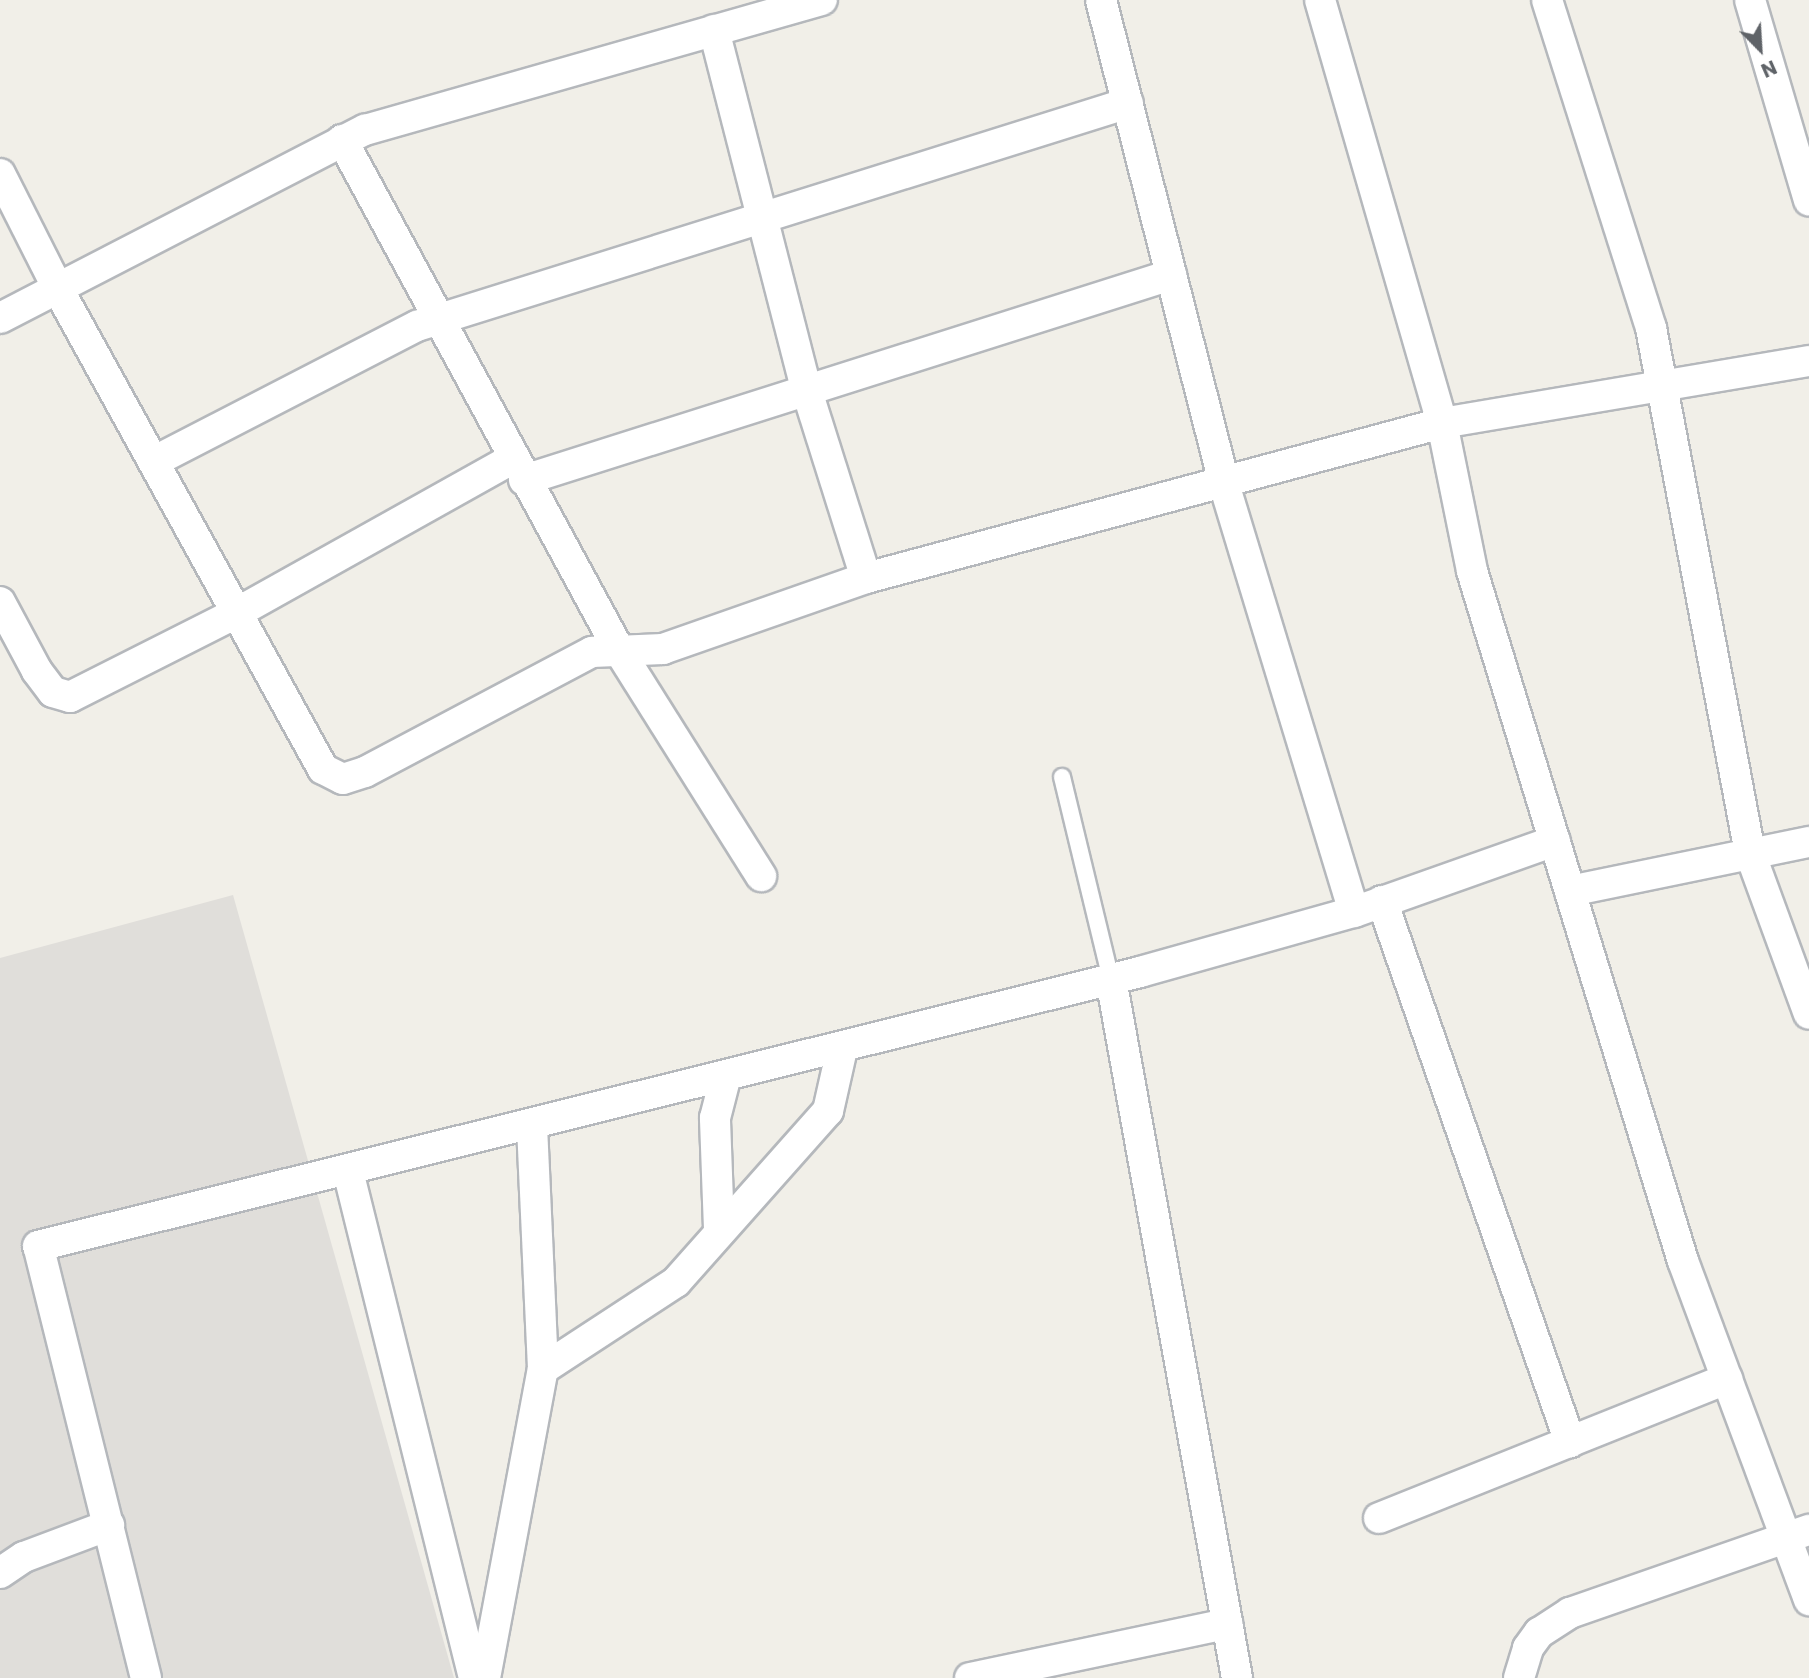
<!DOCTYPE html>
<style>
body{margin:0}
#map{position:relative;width:1809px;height:1678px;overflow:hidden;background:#f1efe8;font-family:Poppins,sans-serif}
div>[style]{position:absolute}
.industrial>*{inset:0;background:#e0deda}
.roads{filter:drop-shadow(2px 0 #b5b8bc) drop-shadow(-2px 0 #b5b8bc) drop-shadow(0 2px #b5b8bc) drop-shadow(0 -2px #b5b8bc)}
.lane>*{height:16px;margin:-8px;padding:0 8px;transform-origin:8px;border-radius:8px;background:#fff}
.street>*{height:30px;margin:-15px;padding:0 15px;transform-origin:15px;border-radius:15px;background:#fff}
span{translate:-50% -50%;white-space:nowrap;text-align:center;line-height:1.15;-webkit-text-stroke:5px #fff;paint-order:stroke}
.north{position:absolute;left:1725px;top:14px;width:70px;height:70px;-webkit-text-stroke:5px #fff;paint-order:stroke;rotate:156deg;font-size:19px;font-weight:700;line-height:28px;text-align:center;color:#5f6368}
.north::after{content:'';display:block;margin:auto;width:24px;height:32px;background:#5f6368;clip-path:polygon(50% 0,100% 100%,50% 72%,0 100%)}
</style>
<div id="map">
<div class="industrial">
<i style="clip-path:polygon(233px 895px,454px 1678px,0 1678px,0 958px)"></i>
</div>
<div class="roads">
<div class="lane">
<i style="left:1062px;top:777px;width:208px;rotate:76.4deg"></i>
</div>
<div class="street">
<i style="left:1101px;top:0;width:499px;rotate:75.7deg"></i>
<i style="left:1224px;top:484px;width:447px;rotate:73.1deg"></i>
<i style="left:1320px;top:0;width:440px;rotate:73.9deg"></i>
<i style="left:1442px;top:423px;width:151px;rotate:78.5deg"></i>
<i style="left:1472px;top:571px;width:722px;rotate:73deg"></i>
<i style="left:1683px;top:1261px;width:362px;rotate:69.6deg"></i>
<i style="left:1547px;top:0;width:344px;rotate:72.4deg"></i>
<i style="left:1651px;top:328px;width:534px;rotate:79.32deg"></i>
<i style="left:1750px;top:853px;width:171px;rotate:69.9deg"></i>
<i style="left:1750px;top:0;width:209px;rotate:73.6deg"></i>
<i style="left:714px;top:30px;width:373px;rotate:75.6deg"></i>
<i style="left:807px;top:391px;width:196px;rotate:72.5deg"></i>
<i style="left:342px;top:140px;width:583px;rotate:61.5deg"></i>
<i style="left:620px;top:652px;width:265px;rotate:57.8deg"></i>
<i style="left:0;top:174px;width:129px;rotate:63.2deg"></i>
<i style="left:58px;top:289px;width:548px;rotate:61.1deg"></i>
<i style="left:323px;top:769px;width:22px;rotate:27deg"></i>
<i style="left:343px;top:779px;width:23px;rotate:-18deg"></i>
<i style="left:365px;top:772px;width:257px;rotate:-27.9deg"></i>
<i style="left:592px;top:652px;width:71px;rotate:-2.4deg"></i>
<i style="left:663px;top:649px;width:215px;rotate:-19.3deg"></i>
<i style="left:866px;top:578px;width:596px;rotate:-15.06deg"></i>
<i style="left:1442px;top:423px;width:372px;rotate:-9.6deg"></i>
<i style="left:0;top:318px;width:411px;rotate:-27.3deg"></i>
<i style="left:365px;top:130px;width:475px;rotate:-15.9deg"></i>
<i style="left:155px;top:461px;width:295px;rotate:-27.3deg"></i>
<i style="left:417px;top:326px;width:745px;rotate:-17.41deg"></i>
<i style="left:524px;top:480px;width:679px;rotate:-17.58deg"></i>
<i style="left:0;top:602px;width:78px;rotate:61.8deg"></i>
<i style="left:37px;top:671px;width:26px;rotate:53deg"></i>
<i style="left:53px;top:692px;width:18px;rotate:16deg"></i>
<i style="left:70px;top:697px;width:191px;rotate:-26.8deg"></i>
<i style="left:240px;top:611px;width:312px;rotate:-29.2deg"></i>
<i style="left:1570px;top:891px;width:244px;rotate:-11.6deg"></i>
<i style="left:1382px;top:901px;width:573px;rotate:70.84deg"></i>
<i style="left:1111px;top:979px;width:710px;rotate:79.78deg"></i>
<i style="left:532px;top:1126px;width:243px;rotate:87.4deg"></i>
<i style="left:348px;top:1171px;width:522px;rotate:76.04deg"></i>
<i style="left:719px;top:1229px;width:111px;rotate:-92.1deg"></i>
<i style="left:715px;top:1118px;width:40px;rotate:-75.6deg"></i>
<i style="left:1379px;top:1518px;width:375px;rotate:-21.8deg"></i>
<i style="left:0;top:1573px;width:29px;rotate:-34deg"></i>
<i style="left:24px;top:1557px;width:91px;rotate:-20.6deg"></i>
<i style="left:146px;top:1678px;width:445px;rotate:-104deg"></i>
<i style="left:38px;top:1246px;width:1136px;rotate:-13.96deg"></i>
<i style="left:1140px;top:972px;width:222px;rotate:-15.7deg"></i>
<i style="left:1354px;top:912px;width:213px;rotate:-19.5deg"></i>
<i style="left:485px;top:1678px;width:314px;rotate:-79.4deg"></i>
<i style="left:543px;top:1369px;width:159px;rotate:-33.2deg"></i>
<i style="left:676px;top:1282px;width:229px;rotate:-48.4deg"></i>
<i style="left:828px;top:1111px;width:64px;rotate:-77.3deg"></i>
<i style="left:970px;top:1678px;width:263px;rotate:-11.9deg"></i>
<i style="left:1519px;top:1678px;width:31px;rotate:-73deg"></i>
<i style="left:1528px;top:1648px;width:19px;rotate:-54deg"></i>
<i style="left:1539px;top:1633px;width:37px;rotate:-33deg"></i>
<i style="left:1570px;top:1613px;width:253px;rotate:-19.2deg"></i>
</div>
</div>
<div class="north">N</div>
</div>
